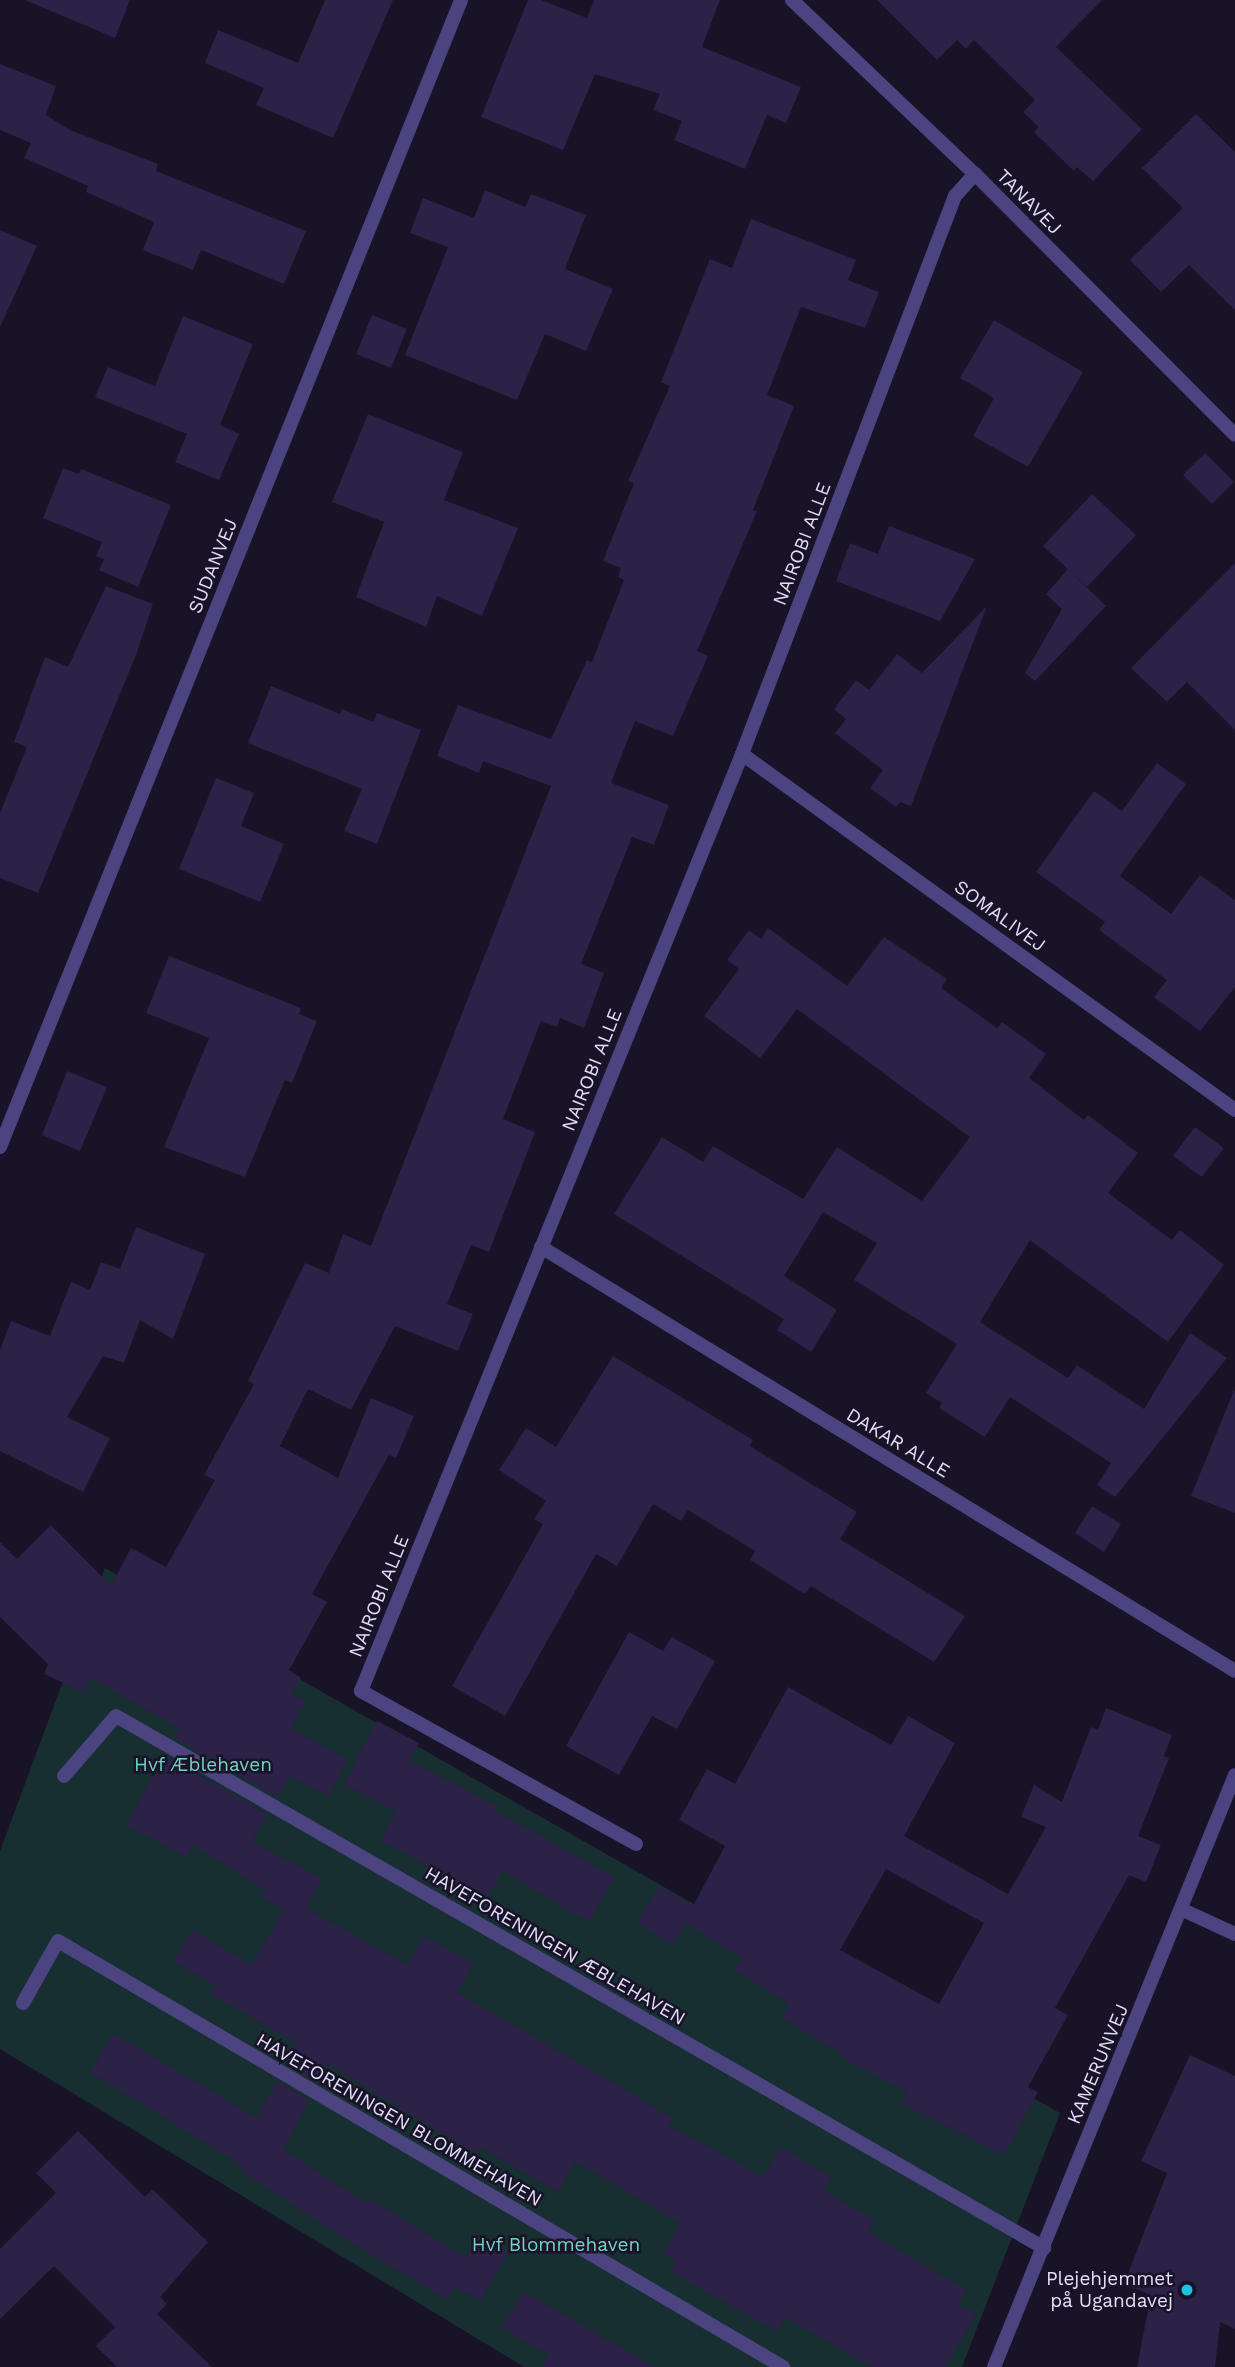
<!DOCTYPE html>
<meta charset="utf-8">
<style>
body{margin:0}
#map{position:relative;width:1235px;height:2367px;overflow:hidden;background:#181327;font-family:"Work Sans",sans-serif}
div>[style]{position:absolute}
.green>*{inset:0;background:#172f31}
.building>*{inset:0;background:#2c2146}
.lane>*{height:14px;margin:-7px;padding:0 7px;transform-origin:7px;border-radius:7px;background:#4c4381}
.street>*{height:14px;margin:-7px;padding:0 7px;transform-origin:7px;border-radius:7px;background:#4c4381}
.dots>*{width:19px;height:19px;translate:-50% -50%;box-sizing:border-box;border:4px solid #181327;border-radius:50%}
span{translate:-50% -50%;white-space:nowrap;text-align:center;line-height:1.15;-webkit-text-stroke:5px #181327;paint-order:stroke}
.street-label{font-size:19px;color:#e3ddfb}
.park-label{font-size:19px;color:#70d4c4}
.poi-label{font-size:19px;color:#e3ddfb}
.right{translate:-100% -50%;text-align:right}
</style>
<div id="map">
<div class="green">
<i style="clip-path:polygon(105px 1568px,1060px 2113px,962px 2367px,524px 2367px,0 2049px,0 1851px)"></i>
</div>
<div class="building">
<i style="clip-path:polygon(25px 0,130px 0,115px 38px)"></i>
<i style="clip-path:polygon(325px 0,393px 0,333px 138px,256px 105px,264px 88px,205px 63px,218px 30px,298px 63px)"></i>
<i style="clip-path:polygon(528px 0,541px 0,587px 18px,594px 0,720px 0,702px 47px,801px 87px,786px 123px,767px 115px,745px 169px,674px 140px,682px 121px,653px 110px,660px 94px,595px 74px,563px 150px,481px 117px)"></i>
<i style="clip-path:polygon(877px 0,1102px 0,1056px 47px,1142px 129px,1093px 181px,1077px 167px,1074px 171px,1034px 132px,1039px 127px,1023px 112px,1035px 100px,974px 40px,966px 49px,957px 40px,937px 60px)"></i>
<i style="clip-path:polygon(0 64px,56px 86px,46px 115px,70px 130px,158px 164px,156px 171px,306px 231px,284px 284px,201px 250px,193px 270px,143px 250px,154px 222px,86px 192px,88px 186px,24px 158px,31px 143px,0 130px)"></i>
<i style="clip-path:polygon(1196px 114px,1235px 152px,1235px 310px,1189px 265px,1161px 292px,1130px 260px,1183px 208px,1142px 168px)"></i>
<i style="clip-path:polygon(485px 190px,525px 207px,531px 194px,586px 215px,565px 269px,613px 289px,586px 351px,545px 334px,517px 400px,405px 355px,448px 247px,410px 233px,423px 198px,474px 218px)"></i>
<i style="clip-path:polygon(751px 219px,856px 260px,848px 280px,879px 292px,865px 328px,801px 307px,767px 395px,794px 406px,753px 510px,757px 511px,697px 651px,708px 656px,673px 736px,635px 721px,611px 783px,669px 805px,654px 845px,632px 837px,581px 964px,604px 973px,584px 1028px,560px 1018px,557px 1027px,541px 1021px,503px 1119px,535px 1132px,489px 1252px,471px 1245px,447px 1304px,473px 1314px,458px 1351px,395px 1326px,351px 1410px,308px 1389px,280px 1446px,338px 1478px,371px 1398px,414px 1416px,396px 1458px,389px 1455px,312px 1594px,327px 1602px,289px 1670px,301px 1678px,292px 1694px,306px 1702px,291px 1728px,347px 1760px,329px 1796px,291px 1777px,277px 1797px,174px 1738px,179px 1728px,90px 1677px,85px 1693px,44px 1674px,48px 1664px,0 1617px,0 1542px,17px 1559px,51px 1525px,111px 1586px,131px 1548px,166px 1567px,215px 1480px,204px 1475px,254px 1384px,248px 1381px,305px 1263px,329px 1273px,343px 1234px,371px 1246px,551px 786px,483px 761px,479px 773px,437px 756px,458px 705px,551px 739px,587px 660px,592px 662px,624px 580px,618px 577px,621px 568px,603px 561px,634px 483px,628px 481px,670px 386px,661px 382px,710px 259px,732px 268px)"></i>
<i style="clip-path:polygon(0 230px,37px 246px,0 327px)"></i>
<i style="clip-path:polygon(372px 315px,407px 329px,391px 368px,356px 354px)"></i>
<i style="clip-path:polygon(183px 316px,253px 344px,220px 425px,239px 434px,219px 480px,175px 462px,187px 434px,95px 397px,108px 367px,155px 386px)"></i>
<i style="clip-path:polygon(994px 320px,1083px 372px,1028px 467px,973px 436px,994px 398px,960px 378px)"></i>
<i style="clip-path:polygon(368px 414px,463px 452px,444px 500px,518px 528px,482px 616px,437px 596px,426px 627px,356px 597px,384px 522px,332px 502px)"></i>
<i style="clip-path:polygon(1205px 453px,1234px 482px,1212px 504px,1183px 475px)"></i>
<i style="clip-path:polygon(63px 468px,79px 474px,81px 469px,171px 505px,138px 587px,99px 570px,104px 559px,96px 556px,102px 542px,43px 518px)"></i>
<i style="clip-path:polygon(1092px 494px,1136px 535px,1087px 587px,1043px 546px)"></i>
<i style="clip-path:polygon(889px 526px,975px 559px,940px 621px,836px 581px,850px 543px,878px 554px)"></i>
<i style="clip-path:polygon(1235px 563px,1235px 730px,1187px 682px,1167px 702px,1131px 668px)"></i>
<i style="clip-path:polygon(1068px 569px,1106px 606px,1035px 681px,1025px 673px,1062px 609px,1046px 594px)"></i>
<i style="clip-path:polygon(106px 586px,153px 604px,136px 655px,38px 893px,0 878px,0 813px,27px 747px,14px 742px,45px 657px,68px 667px)"></i>
<i style="clip-path:polygon(987px 606px,911px 806px,900px 802px,896px 807px,870px 788px,883px 770px,835px 733px,846px 719px,834px 709px,856px 680px,869px 690px,897px 654px,922px 673px)"></i>
<i style="clip-path:polygon(271px 686px,340px 714px,342px 709px,373px 722px,377px 713px,421px 730px,377px 844px,344px 831px,362px 789px,248px 743px)"></i>
<i style="clip-path:polygon(1157px 763px,1186px 784px,1120px 876px,1171px 914px,1200px 875px,1235px 900px,1235px 987px,1200px 1031px,1154px 997px,1167px 980px,1099px 930px,1105px 922px,1036px 872px,1094px 791px,1122px 811px)"></i>
<i style="clip-path:polygon(216px 778px,254px 793px,241px 826px,284px 844px,260px 902px,179px 869px)"></i>
<i style="clip-path:polygon(768px 928px,847px 986px,884px 937px,947px 979px,941px 988px,997px 1028px,1002px 1022px,1046px 1054px,1029px 1078px,1084px 1120px,1088px 1115px,1138px 1153px,1108px 1193px,1172px 1240px,1180px 1230px,1224px 1265px,1168px 1342px,1030px 1240px,980px 1322px,1068px 1378px,1077px 1365px,1144px 1409px,1190px 1333px,1227px 1358px,1115px 1497px,1097px 1485px,1111px 1463px,1010px 1397px,985px 1437px,939px 1408px,942px 1403px,926px 1393px,957px 1344px,854px 1280px,877px 1243px,823px 1212px,784px 1276px,837px 1310px,811px 1352px,777px 1330px,784px 1319px,614px 1214px,662px 1137px,703px 1162px,713px 1146px,803px 1199px,837px 1147px,922px 1201px,970px 1137px,797px 1009px,760px 1058px,704px 1016px,739px 969px,727px 960px,749px 930px,761px 939px)"></i>
<i style="clip-path:polygon(169px 956px,301px 1008px,299px 1014px,317px 1021px,292px 1083px,285px 1080px,245px 1177px,164px 1147px,209px 1038px,146px 1013px)"></i>
<i style="clip-path:polygon(67px 1071px,107px 1087px,80px 1151px,42px 1135px)"></i>
<i style="clip-path:polygon(1195px 1127px,1224px 1148px,1202px 1177px,1173px 1156px)"></i>
<i style="clip-path:polygon(136px 1227px,205px 1254px,173px 1339px,140px 1320px,124px 1363px,103px 1356px,67px 1417px,110px 1438px,83px 1492px,0 1451px,0 1350px,11px 1321px,50px 1336px,71px 1282px,90px 1290px,101px 1262px,120px 1269px)"></i>
<i style="clip-path:polygon(613px 1356px,753px 1440px,750px 1446px,857px 1512px,840px 1539px,965px 1616px,934px 1662px,811px 1586px,805px 1594px,750px 1560px,755px 1551px,688px 1510px,681px 1521px,653px 1504px,617px 1566px,596px 1554px,505px 1716px,452px 1686px,543px 1524px,534px 1519px,546px 1501px,499px 1470px,526px 1428px,556px 1447px)"></i>
<i style="clip-path:polygon(1234px 1390px,1235px 1391px,1235px 1513px,1191px 1496px)"></i>
<i style="clip-path:polygon(1092px 1506px,1121px 1524px,1104px 1552px,1075px 1533px)"></i>
<i style="clip-path:polygon(629px 1632px,663px 1651px,672px 1637px,715px 1661px,677px 1729px,652px 1716px,619px 1775px,566px 1746px)"></i>
<i style="clip-path:polygon(evenodd,788px 1687px,891px 1745px,908px 1716px,955px 1743px,904px 1836px,1008px 1894px,1046px 1827px,1021px 1817px,1034px 1785px,1062px 1802px,1091px 1727px,1098px 1730px,1106px 1708px,1172px 1735px,1164px 1756px,1169px 1758px,1138px 1836px,1161px 1845px,1146px 1882px,1129px 1875px,1055px 2008px,1068px 2015px,1028px 2087px,1038px 2092px,1004px 2155px,901px 2103px,908px 2092px,840px 2057px,842px 2053px,781px 2018px,790px 2004px,735px 1970px,742px 1959px,686px 1923px,672px 1945px,637px 1923px,660px 1886px,693px 1906px,725px 1846px,679px 1820px,707px 1769px,735px 1784px,788px 1687px,886px 1869px,984px 1923px,939px 2004px,840px 1950px,886px 1869px)"></i>
<i style="clip-path:polygon(377px 1721px,419px 1743px,409px 1760px,498px 1807px,496px 1811px,615px 1878px,588px 1922px,503px 1871px,486px 1898px,381px 1840px,396px 1811px,344px 1784px)"></i>
<i style="clip-path:polygon(165px 1755px,267px 1814px,251px 1841px,322px 1879px,306px 1908px,407px 1965px,424px 1936px,473px 1964px,457px 1992px,673px 2118px,668px 2125px,763px 2177px,781px 2147px,832px 2178px,824px 2191px,875px 2221px,869px 2230px,876px 2237px,966px 2290px,957px 2304px,976px 2315px,945px 2367px,871px 2367px,785px 2317px,777px 2332px,670px 2271px,676px 2261px,663px 2253px,681px 2224px,575px 2161px,557px 2192px,481px 2147px,476px 2154px,328px 2064px,318px 2083px,285px 2063px,296px 2043px,210px 1993px,215px 1985px,173px 1961px,192px 1930px,251px 1965px,285px 1910px,262px 1898px,266px 1890px,193px 1845px,186px 1857px,126px 1825px)"></i>
<i style="clip-path:polygon(114px 2034px,257px 2118px,277px 2081px,309px 2100px,283px 2149px,364px 2202px,367px 2198px,466px 2258px,479px 2235px,508px 2252px,481px 2301px,456px 2288px,446px 2299px,339px 2235px,240px 2170px,243px 2166px,90px 2072px)"></i>
<i style="clip-path:polygon(1190px 2055px,1235px 2076px,1235px 2329px,1220px 2322px,1215px 2367px,1137px 2367px,1151px 2295px,1124px 2284px,1167px 2173px,1141px 2161px)"></i>
<i style="clip-path:polygon(78px 2131px,145px 2197px,152px 2189px,208px 2242px,160px 2297px,167px 2304px,157px 2314px,212px 2367px,117px 2367px,96px 2346px,115px 2327px,54px 2266px,0 2319px,0 2249px,56px 2193px,36px 2173px)"></i>
<i style="clip-path:polygon(523px 2291px,654px 2367px,541px 2367px,549px 2355px,502px 2328px)"></i>
</div>
<div class="lane">
<i style="left:64px;top:1776px;width:79px;rotate:-49.1deg"></i>
<i style="left:116px;top:1716px;width:1070px;rotate:29.82deg"></i>
<i style="left:23px;top:2003px;width:71px;rotate:-60.6deg"></i>
<i style="left:58px;top:1941px;width:841px;rotate:30.44deg"></i>
</div>
<div class="street">
<i style="left:792px;top:0;width:253px;rotate:43.6deg"></i>
<i style="left:975px;top:174px;width:368px;rotate:45.1deg"></i>
<i style="left:742px;top:754px;width:608px;rotate:35.83deg"></i>
<i style="left:0;top:1147px;width:1236px;rotate:-68.1deg"></i>
<i style="left:541px;top:1247px;width:813px;rotate:31.42deg"></i>
<i style="left:636px;top:1844px;width:315px;rotate:-150.9deg"></i>
<i style="left:361px;top:1691px;width:1011px;rotate:-67.87deg"></i>
<i style="left:742px;top:754px;width:597px;rotate:-69.11deg"></i>
<i style="left:955px;top:196px;width:30px;rotate:-48deg"></i>
<i style="left:1183px;top:1910px;width:57px;rotate:24.8deg"></i>
<i style="left:994px;top:2367px;width:639px;rotate:-67.85deg"></i>
</div>
<div class="dots">
<i style="left:1187px;top:2290px;background:#1fbfe6"></i>
</div>
<div class="street-label">
<span style="left:1029px;top:202px;rotate:45deg">TANAVEJ</span>
<span style="left:802px;top:544px;rotate:-69deg">NAIROBI ALLE</span>
<span style="left:213px;top:566px;rotate:-68deg">SUDANVEJ</span>
<span style="left:1000px;top:916px;rotate:36deg">SOMALIVEJ</span>
<span style="left:592px;top:1070px;rotate:-68deg">NAIROBI ALLE</span>
<span style="left:898px;top:1443px;rotate:31deg">DAKAR ALLE</span>
<span style="left:379px;top:1596px;rotate:-68deg">NAIROBI ALLE</span>
<span style="left:555px;top:1946px;rotate:30deg">HAVEFORENINGEN ÆBLEHAVEN</span>
<span style="left:1098px;top:2064px;rotate:-67deg">KAMERUNVEJ</span>
<span style="left:399px;top:2120px;rotate:30deg">HAVEFORENINGEN BLOMMEHAVEN</span>
</div>
<div class="park-label">
<span style="left:203px;top:1765px">Hvf Æblehaven</span>
<span style="left:556px;top:2245px">Hvf Blommehaven</span>
</div>
<div class="poi-label">
<span class="right" style="left:1173px;top:2290px">Plejehjemmet<br>på Ugandavej</span>
</div>
</div>
